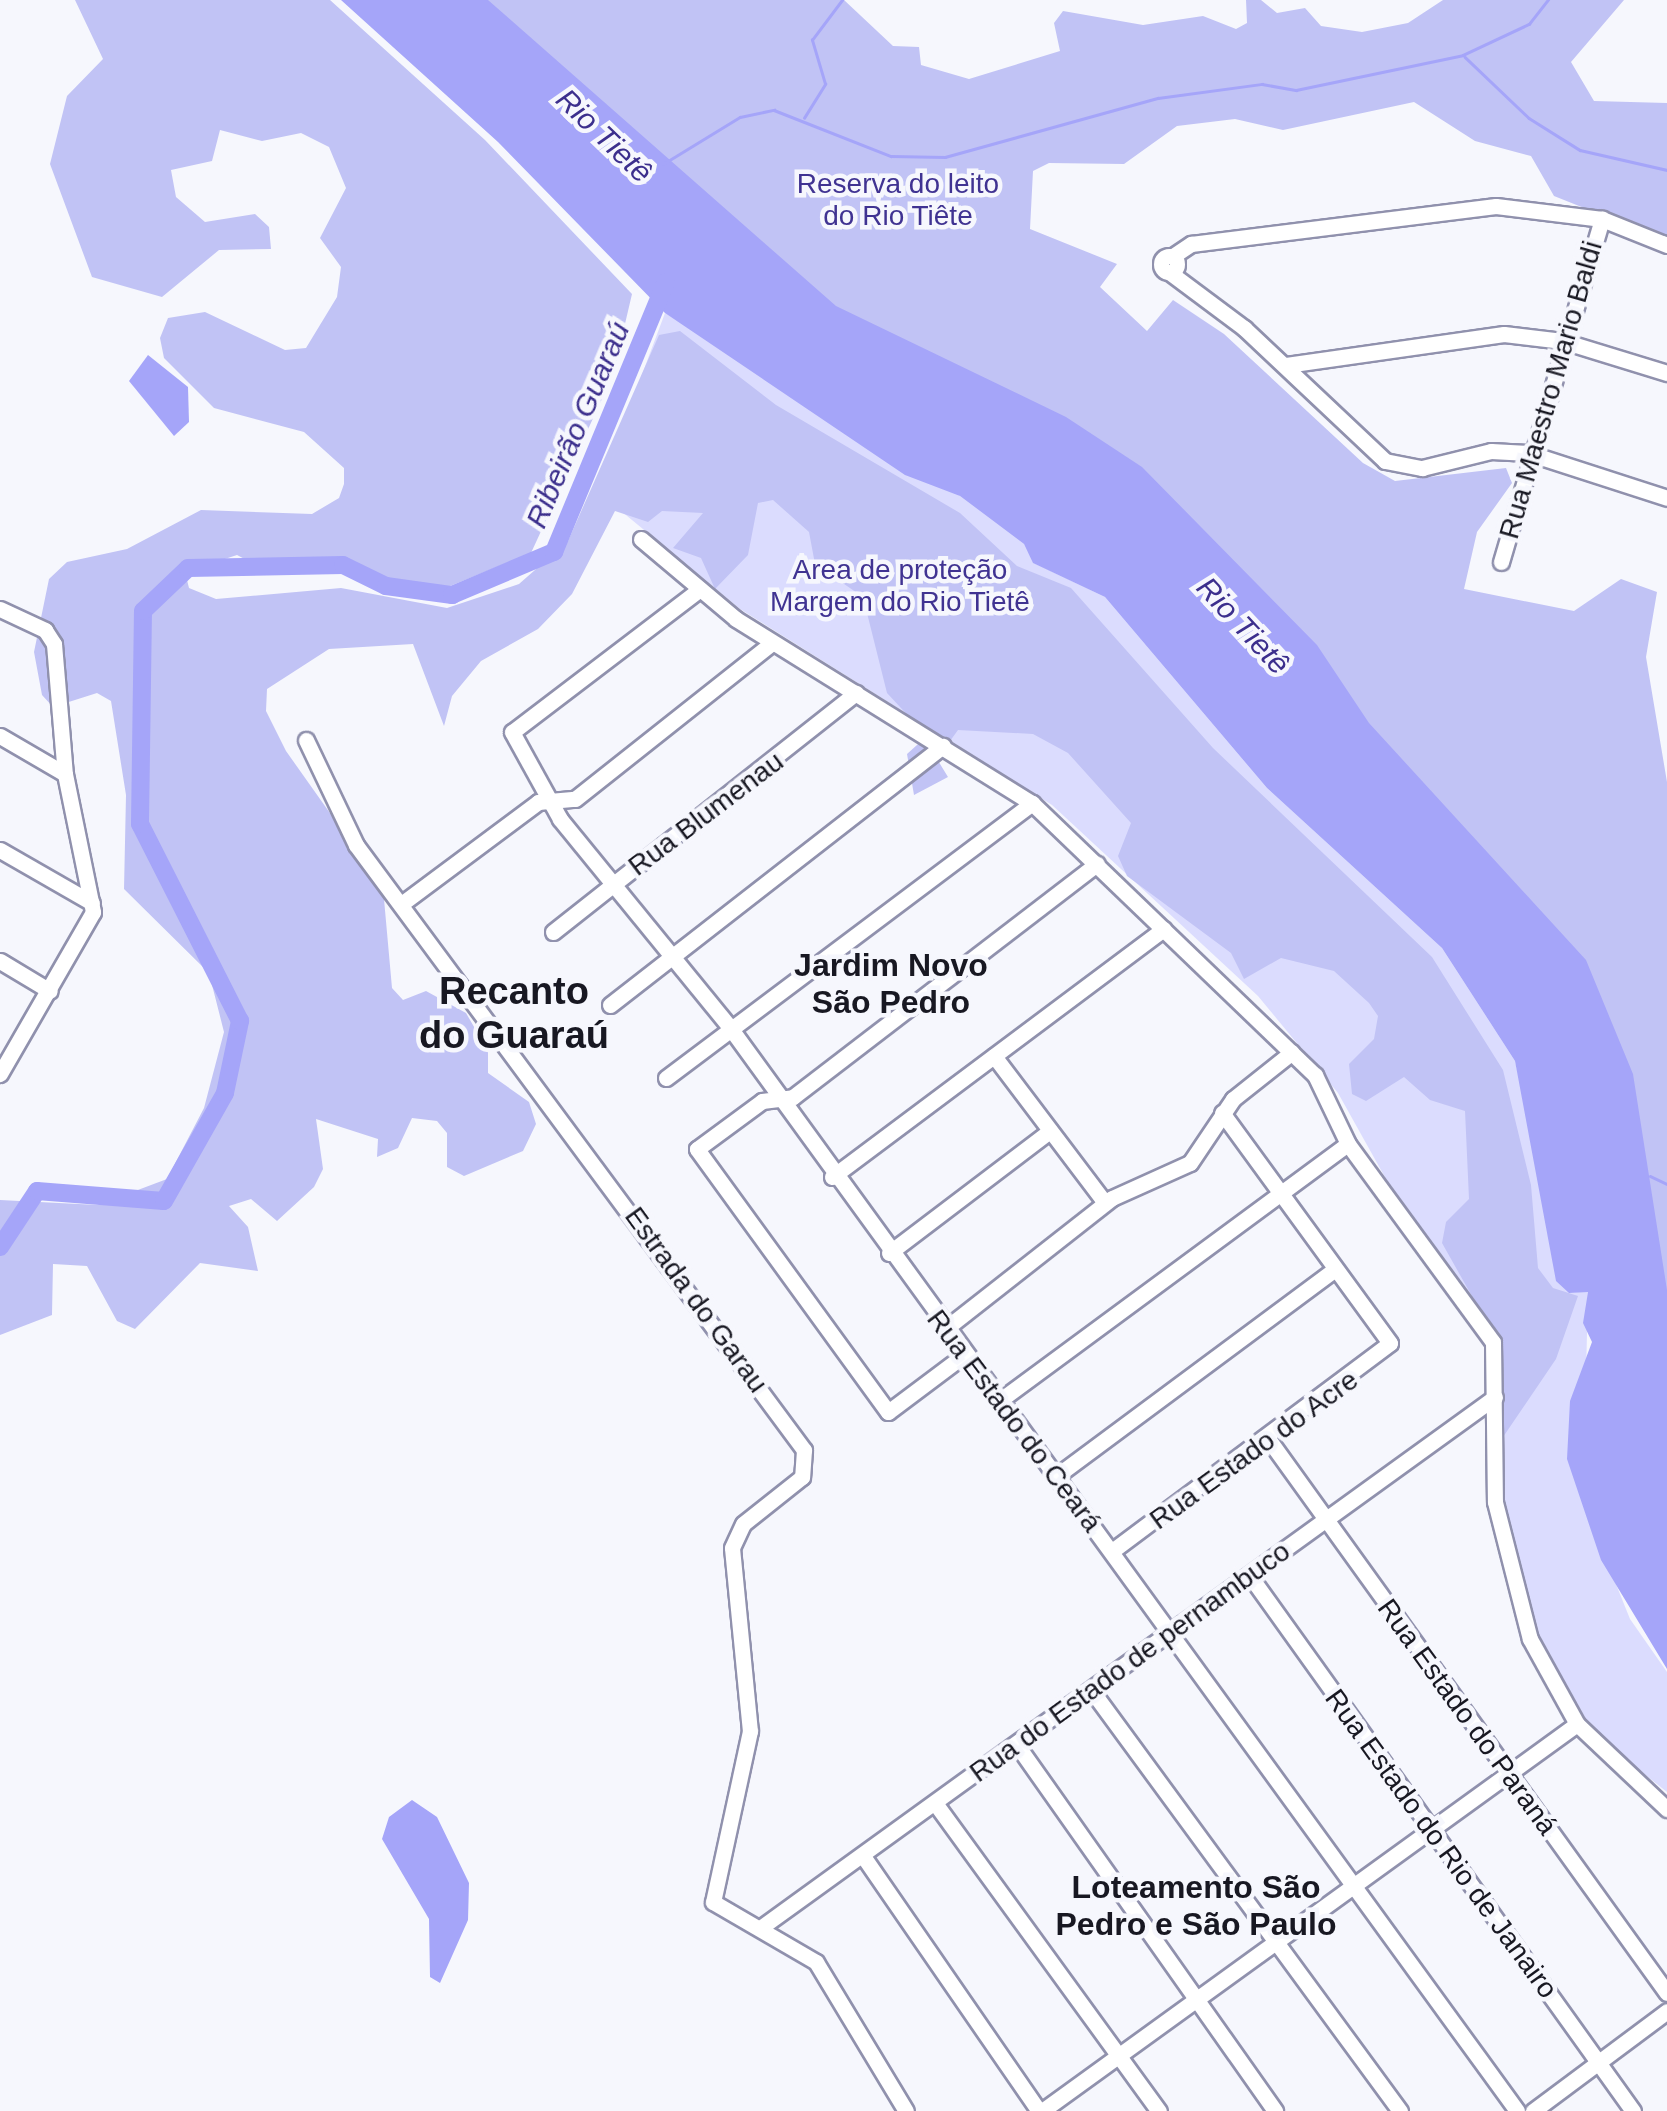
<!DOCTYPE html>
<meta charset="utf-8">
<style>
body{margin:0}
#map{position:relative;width:1667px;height:2111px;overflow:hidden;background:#f6f7fd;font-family:Helvetica,sans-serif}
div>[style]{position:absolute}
.green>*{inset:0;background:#dbdcfe}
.forest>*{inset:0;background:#c1c3f5}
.water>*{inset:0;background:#a5a5f9}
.stream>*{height:2.5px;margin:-1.25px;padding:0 1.25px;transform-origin:1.25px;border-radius:1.25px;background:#a5a5f9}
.river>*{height:18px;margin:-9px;padding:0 9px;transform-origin:9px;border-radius:9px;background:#a5a5f9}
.roads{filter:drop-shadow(2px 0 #9091ad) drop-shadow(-2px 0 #9091ad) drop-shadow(0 2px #9091ad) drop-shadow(0 -2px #9091ad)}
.minor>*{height:15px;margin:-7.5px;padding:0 7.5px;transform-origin:7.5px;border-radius:7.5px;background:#fff}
.minor>.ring{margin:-7.5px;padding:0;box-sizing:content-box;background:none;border:15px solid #fff;border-radius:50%}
span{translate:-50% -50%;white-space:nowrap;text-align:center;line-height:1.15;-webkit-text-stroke:9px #f6f7fd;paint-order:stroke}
.park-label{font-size:28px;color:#403392}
.street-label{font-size:28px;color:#181822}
.water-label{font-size:30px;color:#3c2f8d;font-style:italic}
.quarter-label{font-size:32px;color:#181822;font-weight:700}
.district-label{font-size:38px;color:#181822;font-weight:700}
</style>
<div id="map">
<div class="green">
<i style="clip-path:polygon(665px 313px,960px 496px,1024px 544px,1034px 563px,1105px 597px,1267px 788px,1442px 948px,1515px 1061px,1569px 1293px,1588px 1291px,1583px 1502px,1630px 1619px,1667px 1672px,1667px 1792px,1596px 1736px,1535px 1635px,1503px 1502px,1495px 1331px,1386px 1179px,1338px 1093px,1258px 996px,1052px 805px,740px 609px,598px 492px)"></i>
</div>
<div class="forest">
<i style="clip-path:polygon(75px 0,330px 0,485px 140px,632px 294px,613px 375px,531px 553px,433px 593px,338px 561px,275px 575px,237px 555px,185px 572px,189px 588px,216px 599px,341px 588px,447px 608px,519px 584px,568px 541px,659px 335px,680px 331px,776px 405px,960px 513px,1017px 566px,1071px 588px,1213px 748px,1432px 957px,1503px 1070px,1531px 1185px,1538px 1268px,1553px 1288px,1578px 1296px,1556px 1359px,1501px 1440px,1485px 1442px,1490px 1342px,1482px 1314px,1442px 1243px,1446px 1222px,1469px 1199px,1465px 1111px,1430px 1100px,1404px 1077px,1366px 1101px,1352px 1094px,1349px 1064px,1374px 1039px,1378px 1016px,1369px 1003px,1334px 971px,1281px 958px,1244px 979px,1231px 953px,1127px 876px,1118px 856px,1131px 823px,1068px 753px,1033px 734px,958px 730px,937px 759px,948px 777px,914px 795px,907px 754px,927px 736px,887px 693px,863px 597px,815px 564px,809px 532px,773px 500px,758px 503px,748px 555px,715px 589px,701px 558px,673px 548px,703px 513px,662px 511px,648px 522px,615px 511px,572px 594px,538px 629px,481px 661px,452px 696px,444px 726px,413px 644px,329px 649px,267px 689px,266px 711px,286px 751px,383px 888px,392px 988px,403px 1000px,426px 991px,466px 1013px,488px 1051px,488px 1073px,529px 1102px,536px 1124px,523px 1151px,464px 1176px,447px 1167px,447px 1133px,437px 1121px,412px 1118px,398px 1148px,377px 1157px,378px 1139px,316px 1119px,323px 1169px,314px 1187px,277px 1221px,251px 1199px,229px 1206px,248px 1227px,258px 1271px,200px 1263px,135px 1329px,117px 1321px,87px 1266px,53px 1264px,52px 1315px,0 1335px,0 1200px,98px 1205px,167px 1179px,204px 1108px,224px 1032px,209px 973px,124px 889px,126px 795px,111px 701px,97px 693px,53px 707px,42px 695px,34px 652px,49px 579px,67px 562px,127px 549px,201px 510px,312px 514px,339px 498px,344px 484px,344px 468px,304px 432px,214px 408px,164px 358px,160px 338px,168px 318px,205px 312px,285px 350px,306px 348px,337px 297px,341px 267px,320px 238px,346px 188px,329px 147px,301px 133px,262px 141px,220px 130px,212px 161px,171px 170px,176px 197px,205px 222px,255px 214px,269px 227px,271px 249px,219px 250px,162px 297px,92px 277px,50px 164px,67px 96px,103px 59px)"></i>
<i style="clip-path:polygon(480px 0,844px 0,893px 46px,919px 47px,921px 65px,969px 79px,1060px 51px,1054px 23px,1063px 11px,1143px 25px,1203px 16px,1236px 29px,1247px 23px,1246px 0,1261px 0,1277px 13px,1305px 8px,1321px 26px,1362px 32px,1408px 23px,1443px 0,1624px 0,1571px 62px,1594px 101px,1667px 103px,1667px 241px,1554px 196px,1531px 156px,1475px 141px,1414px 102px,1283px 130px,1235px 119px,1177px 126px,1124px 164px,1049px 163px,1033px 171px,1030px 229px,1117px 264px,1100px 287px,1147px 331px,1173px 300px,1224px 334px,1363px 463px,1395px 481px,1506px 468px,1512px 483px,1477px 532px,1464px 589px,1574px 611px,1621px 579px,1657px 592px,1646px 657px,1667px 782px,1667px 1413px,1619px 1097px,858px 337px)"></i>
</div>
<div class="water">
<i style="clip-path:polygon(341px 0,488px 0,836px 306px,1066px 417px,1142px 467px,1317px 645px,1369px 723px,1586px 960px,1633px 1074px,1667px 1290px,1667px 1669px,1601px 1560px,1567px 1459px,1570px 1401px,1592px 1342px,1583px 1323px,1588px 1292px,1569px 1293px,1556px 1281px,1515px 1061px,1442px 948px,1267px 788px,1105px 597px,1033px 563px,1024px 544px,960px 496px,905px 475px,665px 313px,498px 142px)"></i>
<i style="clip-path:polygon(148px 355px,188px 387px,189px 422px,174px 436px,129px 381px)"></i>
<i style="clip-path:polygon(412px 1800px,437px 1817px,469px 1883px,468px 1920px,440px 1983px,430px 1977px,429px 1919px,382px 1839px,389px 1817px)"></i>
</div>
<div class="stream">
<i style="left:1465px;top:57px;width:88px;rotate:43.6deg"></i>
<i style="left:1529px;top:118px;width:60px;rotate:32.1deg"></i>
<i style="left:1580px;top:150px;width:89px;rotate:12.9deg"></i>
<i style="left:804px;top:118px;width:40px;rotate:-58deg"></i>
<i style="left:825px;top:84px;width:46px;rotate:-106.5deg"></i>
<i style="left:812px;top:40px;width:50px;rotate:-53.1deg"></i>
<i style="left:663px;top:164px;width:90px;rotate:-31.4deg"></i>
<i style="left:740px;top:117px;width:35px;rotate:-12deg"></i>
<i style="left:774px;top:110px;width:126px;rotate:21.5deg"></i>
<i style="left:891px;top:156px;width:54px;rotate:1.1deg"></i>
<i style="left:945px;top:157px;width:221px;rotate:-15.5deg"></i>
<i style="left:1158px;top:98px;width:105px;rotate:-7.7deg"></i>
<i style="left:1262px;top:84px;width:35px;rotate:10deg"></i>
<i style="left:1296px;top:90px;width:171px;rotate:-11.8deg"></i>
<i style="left:1463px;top:55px;width:73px;rotate:-25.2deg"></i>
<i style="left:1529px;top:24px;width:31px;rotate:-52deg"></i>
<i style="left:1650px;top:1176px;width:19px;rotate:25deg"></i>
</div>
<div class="river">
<i style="left:0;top:1247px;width:67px;rotate:-56.5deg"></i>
<i style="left:37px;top:1191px;width:127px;rotate:4.5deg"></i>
<i style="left:164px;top:1201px;width:124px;rotate:-60.5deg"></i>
<i style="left:225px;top:1093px;width:74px;rotate:-78.2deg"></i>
<i style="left:240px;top:1021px;width:221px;rotate:-116.9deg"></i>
<i style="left:140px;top:824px;width:213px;rotate:-89.2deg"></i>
<i style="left:143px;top:611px;width:62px;rotate:-43.7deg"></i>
<i style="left:188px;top:568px;width:155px;rotate:-1.1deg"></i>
<i style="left:343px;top:565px;width:48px;rotate:26deg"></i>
<i style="left:386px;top:586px;width:67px;rotate:7.8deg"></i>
<i style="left:452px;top:595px;width:111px;rotate:-22.9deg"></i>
<i style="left:554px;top:552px;width:292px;rotate:-67.5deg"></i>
</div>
<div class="roads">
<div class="minor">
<i class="ring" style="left:1161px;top:256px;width:1px;height:1px"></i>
<i style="left:1173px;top:256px;width:22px;rotate:-34deg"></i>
<i style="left:1191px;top:244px;width:307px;rotate:-7.1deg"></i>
<i style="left:1496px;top:206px;width:107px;rotate:7deg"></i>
<i style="left:1602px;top:219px;width:70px;rotate:21.8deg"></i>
<i style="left:1169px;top:272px;width:94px;rotate:36.7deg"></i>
<i style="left:1244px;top:328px;width:194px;rotate:43.3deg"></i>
<i style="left:1385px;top:461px;width:38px;rotate:11deg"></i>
<i style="left:1422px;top:468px;width:71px;rotate:-13.8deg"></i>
<i style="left:1491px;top:451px;width:37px;rotate:3deg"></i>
<i style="left:1528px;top:453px;width:146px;rotate:17.9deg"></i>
<i style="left:1286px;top:365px;width:220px;rotate:-8.1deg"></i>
<i style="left:1504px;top:334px;width:59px;rotate:6.8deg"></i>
<i style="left:1563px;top:341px;width:109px;rotate:17.1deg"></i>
<i style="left:641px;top:539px;width:124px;rotate:40.1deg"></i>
<i style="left:736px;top:619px;width:349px;rotate:31.9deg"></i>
<i style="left:1032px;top:803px;width:393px;rotate:43.9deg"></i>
<i style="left:1315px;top:1075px;width:76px;rotate:64.4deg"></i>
<i style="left:1348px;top:1144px;width:245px;rotate:53.8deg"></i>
<i style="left:1493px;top:1342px;width:160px;rotate:89.3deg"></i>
<i style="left:1495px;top:1502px;width:141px;rotate:75.7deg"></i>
<i style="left:1530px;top:1639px;width:97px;rotate:61.1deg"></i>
<i style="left:1577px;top:1724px;width:124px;rotate:43.4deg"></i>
<i style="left:1501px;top:562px;width:358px;rotate:-73.6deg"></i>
<i style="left:700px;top:589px;width:236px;rotate:142.7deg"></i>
<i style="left:512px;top:732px;width:99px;rotate:61.1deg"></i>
<i style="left:560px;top:819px;width:271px;rotate:50.8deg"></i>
<i style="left:731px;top:1029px;width:1337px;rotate:54deg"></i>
<i style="left:0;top:609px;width:50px;rotate:25deg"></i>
<i style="left:45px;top:630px;width:17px;rotate:57deg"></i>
<i style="left:54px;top:644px;width:130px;rotate:85.2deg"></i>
<i style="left:65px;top:774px;width:141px;rotate:78.5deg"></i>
<i style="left:93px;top:912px;width:187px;rotate:119.9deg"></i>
<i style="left:0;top:736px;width:75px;rotate:30.3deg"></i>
<i style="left:306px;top:740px;width:116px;rotate:64.5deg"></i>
<i style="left:356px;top:845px;width:753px;rotate:53.48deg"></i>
<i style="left:804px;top:1450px;width:27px;rotate:94deg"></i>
<i style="left:802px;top:1477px;width:75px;rotate:141.5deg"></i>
<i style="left:743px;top:1524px;width:26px;rotate:115deg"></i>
<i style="left:732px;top:1548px;width:184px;rotate:84.4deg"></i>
<i style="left:750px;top:1731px;width:175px;rotate:102.2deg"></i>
<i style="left:713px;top:1902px;width:119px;rotate:30.2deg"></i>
<i style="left:816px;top:1962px;width:174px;rotate:58.9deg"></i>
<i style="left:0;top:850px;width:106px;rotate:29.9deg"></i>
<i style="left:404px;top:902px;width:167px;rotate:-36.7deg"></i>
<i style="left:538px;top:802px;width:37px;rotate:-5deg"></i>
<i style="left:575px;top:799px;width:251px;rotate:-38.4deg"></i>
<i style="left:553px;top:932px;width:386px;rotate:-38.3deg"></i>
<i style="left:0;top:961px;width:58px;rotate:31deg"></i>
<i style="left:610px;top:1005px;width:422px;rotate:-37.9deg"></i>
<i style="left:994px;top:1056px;width:184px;rotate:52.9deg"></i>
<i style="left:666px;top:1078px;width:458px;rotate:-36.9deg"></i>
<i style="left:832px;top:1177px;width:414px;rotate:-36.8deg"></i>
<i style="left:889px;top:1253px;width:202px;rotate:-37.2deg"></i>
<i style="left:945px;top:1329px;width:212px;rotate:-38.1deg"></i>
<i style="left:1112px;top:1198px;width:85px;rotate:-24.2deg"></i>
<i style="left:1190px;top:1163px;width:77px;rotate:-56.1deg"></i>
<i style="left:1233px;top:1099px;width:75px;rotate:-38.5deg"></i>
<i style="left:964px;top:1355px;width:95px;rotate:143.1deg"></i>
<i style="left:888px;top:1412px;width:325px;rotate:-126deg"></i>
<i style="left:697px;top:1149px;width:81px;rotate:-36.4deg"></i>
<i style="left:762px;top:1101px;width:31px;rotate:-7deg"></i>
<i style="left:793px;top:1097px;width:383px;rotate:-37.5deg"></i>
<i style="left:999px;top:1401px;width:433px;rotate:-36.4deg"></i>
<i style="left:1269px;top:1440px;width:681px;rotate:54.26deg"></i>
<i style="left:1055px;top:1477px;width:349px;rotate:-36.6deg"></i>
<i style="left:1112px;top:1551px;width:347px;rotate:-36.8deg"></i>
<i style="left:1390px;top:1343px;width:285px;rotate:-126.1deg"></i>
<i style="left:1250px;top:1576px;width:658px;rotate:54.4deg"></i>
<i style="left:1092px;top:1691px;width:521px;rotate:53.75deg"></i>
<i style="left:1017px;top:1745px;width:448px;rotate:54.8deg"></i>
<i style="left:935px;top:1803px;width:381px;rotate:54deg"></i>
<i style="left:863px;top:1856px;width:310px;rotate:55.4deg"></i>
<i style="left:763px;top:1926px;width:903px;rotate:-35.85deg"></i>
<i style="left:1042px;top:2111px;width:660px;rotate:-35.88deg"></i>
<i style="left:1533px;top:2111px;width:167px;rotate:-36.7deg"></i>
</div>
</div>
<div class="park-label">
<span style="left:898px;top:200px">Reserva do leito<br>do Rio Tiête</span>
<span style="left:900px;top:586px">Area de proteção<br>Margem do Rio Tietê</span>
</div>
<div class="street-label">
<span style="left:1551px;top:390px;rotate:-74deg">Rua Maestro Mario Baldi</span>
<span style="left:706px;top:814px;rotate:-37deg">Rua Blumenau</span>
<span style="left:696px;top:1300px;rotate:54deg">Estrada do Garau</span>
<span style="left:1014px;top:1421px;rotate:53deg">Rua Estado do Ceará</span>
<span style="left:1254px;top:1450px;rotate:-36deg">Rua Estado do Acre</span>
<span style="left:1130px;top:1662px;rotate:-36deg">Rua do Estado de pernambuco</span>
<span style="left:1467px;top:1717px;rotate:54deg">Rua Estado do Paraná</span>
<span style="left:1441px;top:1844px;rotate:54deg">Rua Estado do Rio de Janairo</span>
</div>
<div class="water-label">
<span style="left:604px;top:136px;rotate:44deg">Rio Tietê</span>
<span style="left:578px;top:425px;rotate:-67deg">Ribeirão Guaraú</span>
<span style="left:1243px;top:626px;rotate:47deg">Rio Tietê</span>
</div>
<div class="quarter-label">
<span style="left:891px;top:984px">Jardim Novo<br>São Pedro</span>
<span style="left:1196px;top:1906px">Loteamento São<br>Pedro e São Paulo</span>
</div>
<div class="district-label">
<span style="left:514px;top:1014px">Recanto<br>do Guaraú</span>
</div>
</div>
